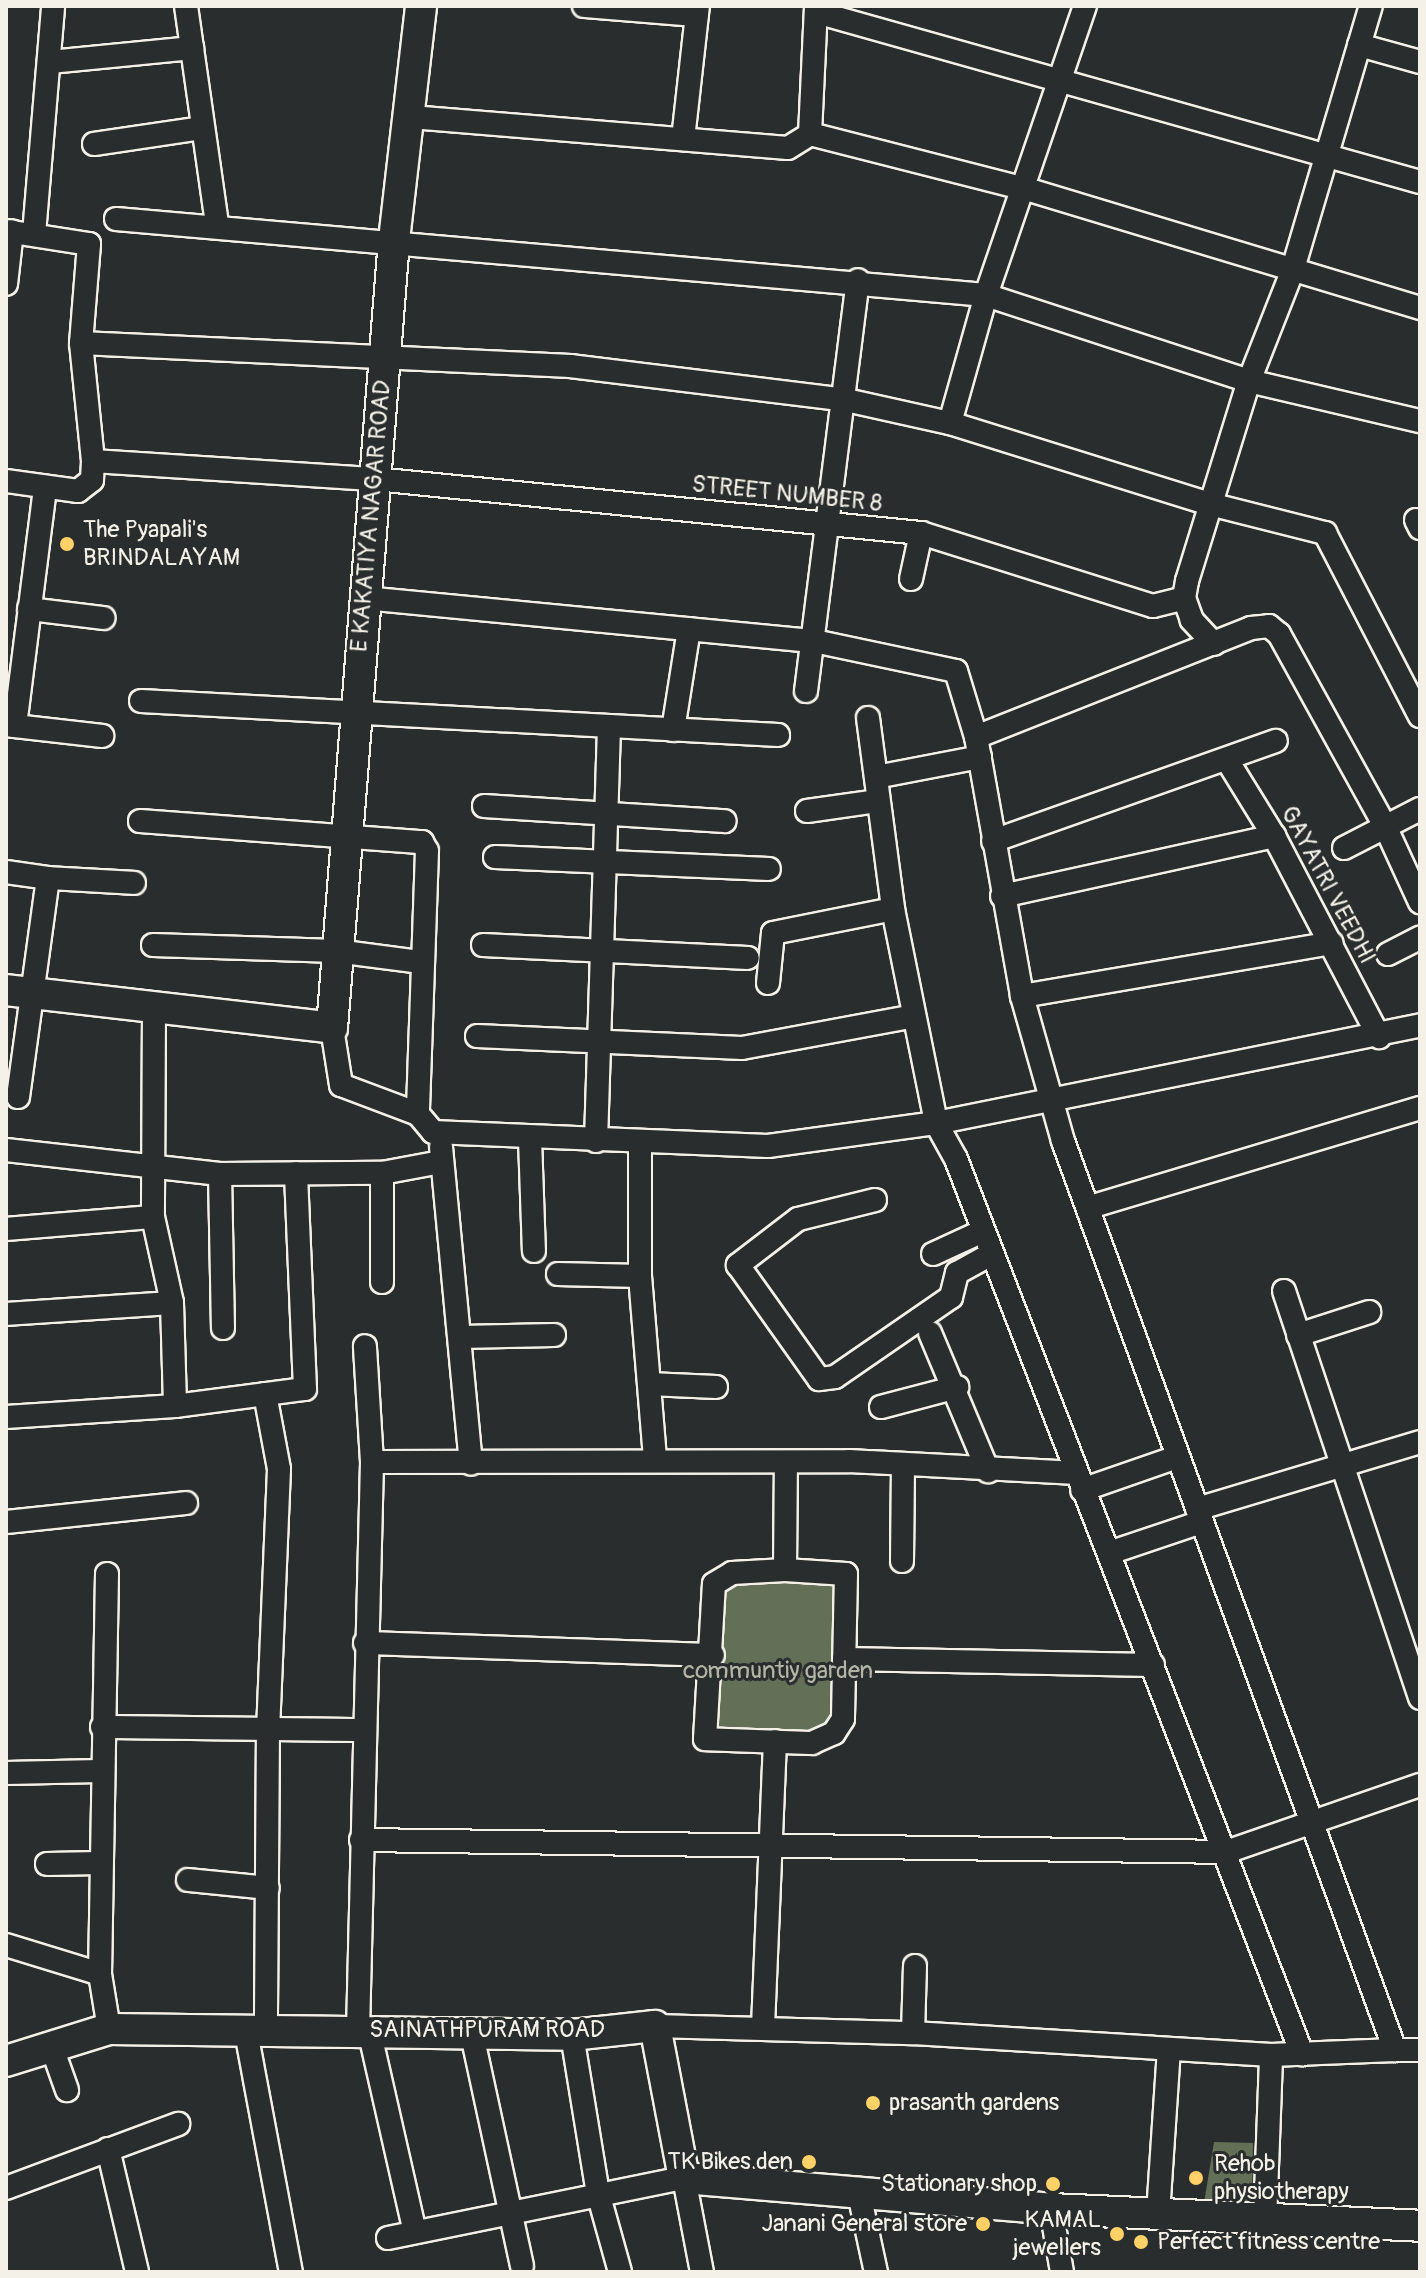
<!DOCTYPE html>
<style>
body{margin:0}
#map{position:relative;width:1426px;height:2278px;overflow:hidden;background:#2a2d2e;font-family:Pangolin,sans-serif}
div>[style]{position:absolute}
.green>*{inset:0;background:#636f56}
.roads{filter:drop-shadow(2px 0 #f4f1e8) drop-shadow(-2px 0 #f4f1e8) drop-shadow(0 2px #f4f1e8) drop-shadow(0 -2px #f4f1e8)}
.street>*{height:22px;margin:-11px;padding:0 11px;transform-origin:11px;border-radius:11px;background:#2a2d2e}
.secondary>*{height:30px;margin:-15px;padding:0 15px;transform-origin:15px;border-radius:15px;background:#2a2d2e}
.dots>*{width:22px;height:22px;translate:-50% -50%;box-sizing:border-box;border:4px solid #2a2d2e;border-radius:50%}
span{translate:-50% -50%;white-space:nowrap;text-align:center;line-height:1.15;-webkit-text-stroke:6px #2a2d2e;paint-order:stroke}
.street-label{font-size:24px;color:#f4f1e8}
.poi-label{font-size:24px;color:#f4f1e8}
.left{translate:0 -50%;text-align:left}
.right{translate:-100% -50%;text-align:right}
.park-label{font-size:24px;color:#b3b6a6}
.frame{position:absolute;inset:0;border:8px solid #f4f1e8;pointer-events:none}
</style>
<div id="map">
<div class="green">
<i style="clip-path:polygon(841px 1574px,834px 1733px,705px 1739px,719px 1578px)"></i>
<i style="clip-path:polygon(1214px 2142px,1253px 2143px,1252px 2204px,1204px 2203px)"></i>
</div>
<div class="roads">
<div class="street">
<i style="left:186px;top:6px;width:221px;rotate:81.9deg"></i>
<i style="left:584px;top:6px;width:113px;rotate:4.6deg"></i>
<i style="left:816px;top:12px;width:627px;rotate:15.72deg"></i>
<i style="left:1359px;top:45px;width:63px;rotate:15.6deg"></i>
<i style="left:50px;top:62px;width:143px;rotate:-5.6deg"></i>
<i style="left:411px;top:117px;width:378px;rotate:4.7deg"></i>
<i style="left:788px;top:148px;width:26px;rotate:-32deg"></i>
<i style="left:810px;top:134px;width:223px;rotate:14.3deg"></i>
<i style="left:1026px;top:189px;width:412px;rotate:16.8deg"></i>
<i style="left:810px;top:134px;width:128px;rotate:-87.3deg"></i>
<i style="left:683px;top:139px;width:134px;rotate:-83.6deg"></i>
<i style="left:94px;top:144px;width:110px;rotate:-8.4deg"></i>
<i style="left:116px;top:219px;width:873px;rotate:4.99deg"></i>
<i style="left:986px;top:295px;width:277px;rotate:18.1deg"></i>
<i style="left:1249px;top:381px;width:176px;rotate:13.2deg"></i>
<i style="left:6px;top:231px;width:84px;rotate:8.9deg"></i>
<i style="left:89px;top:244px;width:99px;rotate:94.6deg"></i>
<i style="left:81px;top:343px;width:119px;rotate:84.2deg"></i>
<i style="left:93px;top:461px;width:19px;rotate:93deg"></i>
<i style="left:92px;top:480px;width:18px;rotate:142deg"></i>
<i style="left:78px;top:491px;width:73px;rotate:-172.1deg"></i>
<i style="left:34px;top:234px;width:229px;rotate:-85.2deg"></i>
<i style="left:6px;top:284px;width:53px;rotate:-83.5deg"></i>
<i style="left:81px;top:343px;width:490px;rotate:2.7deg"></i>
<i style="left:570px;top:366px;width:278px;rotate:7deg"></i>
<i style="left:846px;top:400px;width:107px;rotate:12.5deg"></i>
<i style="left:950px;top:423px;width:272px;rotate:17.3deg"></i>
<i style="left:1210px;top:504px;width:119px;rotate:14.2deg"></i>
<i style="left:1325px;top:533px;width:206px;rotate:62.6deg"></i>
<i style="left:950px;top:423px;width:133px;rotate:-74.3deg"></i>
<i style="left:986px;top:295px;width:305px;rotate:-71.1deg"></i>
<i style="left:93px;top:461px;width:283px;rotate:3.7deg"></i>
<i style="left:375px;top:479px;width:549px;rotate:5.65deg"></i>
<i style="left:921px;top:533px;width:243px;rotate:17.5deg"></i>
<i style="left:1153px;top:606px;width:32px;rotate:-14deg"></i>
<i style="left:1416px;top:520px;width:9px;rotate:63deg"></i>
<i style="left:911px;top:579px;width:47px;rotate:-77.7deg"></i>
<i style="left:365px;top:598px;width:451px;rotate:5.5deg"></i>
<i style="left:814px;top:641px;width:145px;rotate:11.9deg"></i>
<i style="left:956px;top:671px;width:69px;rotate:73.1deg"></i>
<i style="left:976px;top:737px;width:263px;rotate:79.9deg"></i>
<i style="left:1022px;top:996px;width:151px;rotate:74.2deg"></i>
<i style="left:1063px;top:1141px;width:968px;rotate:69.94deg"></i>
<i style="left:1395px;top:2050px;width:25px"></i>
<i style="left:29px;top:609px;width:75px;rotate:6.9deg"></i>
<i style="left:1214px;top:644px;width:33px;rotate:-133deg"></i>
<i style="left:1192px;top:620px;width:23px;rotate:-110deg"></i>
<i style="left:1184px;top:598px;width:17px;rotate:-80deg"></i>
<i style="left:1187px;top:581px;width:209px;rotate:-72.8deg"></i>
<i style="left:1249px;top:381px;width:117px;rotate:-68.5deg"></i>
<i style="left:1292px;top:272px;width:277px;rotate:-73.5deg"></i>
<i style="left:806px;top:691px;width:414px;rotate:-82.8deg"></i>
<i style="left:141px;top:701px;width:638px;rotate:3.06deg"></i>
<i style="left:868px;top:718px;width:193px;rotate:82.5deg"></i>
<i style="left:893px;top:909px;width:218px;rotate:78.6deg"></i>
<i style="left:936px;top:1123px;width:41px;rotate:60.9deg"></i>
<i style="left:956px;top:1159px;width:960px;rotate:68.86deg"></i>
<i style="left:6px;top:725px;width:97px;rotate:6.5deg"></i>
<i style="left:15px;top:726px;width:241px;rotate:-82.8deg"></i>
<i style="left:673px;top:730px;width:102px;rotate:-81deg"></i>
<i style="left:976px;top:737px;width:296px;rotate:-21.6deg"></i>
<i style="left:1251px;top:628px;width:18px;rotate:-6deg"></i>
<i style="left:1269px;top:626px;width:13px;rotate:39deg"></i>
<i style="left:1279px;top:634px;width:219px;rotate:61.1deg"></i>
<i style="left:1385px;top:826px;width:84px;rotate:65.3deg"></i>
<i style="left:1227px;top:760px;width:89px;rotate:58.3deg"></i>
<i style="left:1274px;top:836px;width:227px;rotate:62.4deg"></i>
<i style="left:876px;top:777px;width:106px;rotate:-10.9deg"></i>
<i style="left:484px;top:806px;width:241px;rotate:3.6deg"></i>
<i style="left:807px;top:811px;width:72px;rotate:-8deg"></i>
<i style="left:140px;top:821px;width:283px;rotate:4.3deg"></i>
<i style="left:422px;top:842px;width:10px;rotate:61deg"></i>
<i style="left:427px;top:851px;width:263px;rotate:92deg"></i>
<i style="left:993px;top:841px;width:300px;rotate:-19.5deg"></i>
<i style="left:1344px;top:848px;width:85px;rotate:-27.2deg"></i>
<i style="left:495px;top:857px;width:274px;rotate:2.5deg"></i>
<i style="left:6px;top:872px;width:42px;rotate:8.1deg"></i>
<i style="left:1002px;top:896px;width:279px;rotate:-12.4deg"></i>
<i style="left:153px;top:945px;width:183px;rotate:1.9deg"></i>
<i style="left:336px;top:951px;width:86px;rotate:7.4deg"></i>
<i style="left:483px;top:945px;width:265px;rotate:2.8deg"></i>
<i style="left:1388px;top:954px;width:36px;rotate:-27deg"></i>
<i style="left:768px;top:983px;width:50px;rotate:-84.3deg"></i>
<i style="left:773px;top:933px;width:122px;rotate:-11.3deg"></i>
<i style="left:1022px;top:996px;width:314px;rotate:-9.7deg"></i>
<i style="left:154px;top:1009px;width:208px;rotate:90.3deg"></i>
<i style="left:153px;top:1217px;width:88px;rotate:77.5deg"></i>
<i style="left:172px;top:1303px;width:103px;rotate:88.3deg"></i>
<i style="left:332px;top:1028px;width:58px;rotate:81deg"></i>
<i style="left:341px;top:1085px;width:82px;rotate:20.6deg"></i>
<i style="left:418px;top:1114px;width:23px;rotate:50deg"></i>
<i style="left:433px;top:1132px;width:335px;rotate:2.4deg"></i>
<i style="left:768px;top:1146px;width:170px;rotate:-7.8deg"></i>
<i style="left:936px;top:1123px;width:494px;rotate:-11.4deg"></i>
<i style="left:477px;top:1036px;width:265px;rotate:2.6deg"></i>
<i style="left:742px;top:1048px;width:175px;rotate:-10.5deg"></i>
<i style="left:18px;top:1097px;width:221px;rotate:-82.2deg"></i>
<i style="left:48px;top:878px;width:86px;rotate:3.3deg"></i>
<i style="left:530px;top:1139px;width:112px;rotate:88deg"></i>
<i style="left:596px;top:1141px;width:415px;rotate:-88.2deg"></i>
<i style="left:640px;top:1144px;width:132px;rotate:90deg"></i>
<i style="left:640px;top:1276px;width:185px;rotate:85.3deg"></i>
<i style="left:441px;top:1147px;width:318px;rotate:84.6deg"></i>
<i style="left:6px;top:1150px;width:215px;rotate:6.4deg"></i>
<i style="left:220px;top:1174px;width:162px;rotate:-0.4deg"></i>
<i style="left:382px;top:1173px;width:60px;rotate:-10.6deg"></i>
<i style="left:220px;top:1174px;width:154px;rotate:88.9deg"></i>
<i style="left:875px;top:1200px;width:79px;rotate:166.1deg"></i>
<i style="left:798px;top:1219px;width:76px;rotate:142.5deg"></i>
<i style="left:738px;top:1265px;width:140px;rotate:54.6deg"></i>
<i style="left:819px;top:1379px;width:16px;rotate:-7deg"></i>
<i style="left:835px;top:1377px;width:141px;rotate:-34.6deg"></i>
<i style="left:951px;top:1297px;width:25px;rotate:-76deg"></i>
<i style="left:957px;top:1273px;width:39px;rotate:-29deg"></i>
<i style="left:1090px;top:1207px;width:345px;rotate:-16.7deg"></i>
<i style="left:6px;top:1229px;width:147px;rotate:-4.7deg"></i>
<i style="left:933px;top:1254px;width:55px;rotate:-24.7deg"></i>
<i style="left:558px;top:1274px;width:82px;rotate:1.4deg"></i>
<i style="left:382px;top:1282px;width:109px;rotate:-90deg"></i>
<i style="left:1284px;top:1291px;width:429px;rotate:71.5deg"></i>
<i style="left:6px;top:1314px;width:166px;rotate:-3.8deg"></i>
<i style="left:930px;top:1333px;width:150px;rotate:67.2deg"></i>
<i style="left:1298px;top:1335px;width:75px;rotate:-17.9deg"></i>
<i style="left:460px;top:1337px;width:94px;rotate:-1.2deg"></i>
<i style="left:649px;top:1384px;width:67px;rotate:2.6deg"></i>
<i style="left:265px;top:1394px;width:76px;rotate:79.4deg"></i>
<i style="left:279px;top:1469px;width:258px;rotate:92.4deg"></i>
<i style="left:268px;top:1727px;width:305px;rotate:90.4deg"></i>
<i style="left:881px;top:1407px;width:79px;rotate:-14.7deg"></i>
<i style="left:6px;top:1417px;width:169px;rotate:-3.7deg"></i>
<i style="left:175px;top:1406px;width:131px;rotate:-7.5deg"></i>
<i style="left:305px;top:1389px;width:216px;rotate:-92.4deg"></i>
<i style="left:372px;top:1462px;width:477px;rotate:-0.1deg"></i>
<i style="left:849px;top:1461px;width:228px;rotate:3deg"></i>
<i style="left:1082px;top:1490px;width:101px;rotate:-19.2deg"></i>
<i style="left:1197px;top:1509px;width:233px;rotate:-16.7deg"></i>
<i style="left:6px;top:1522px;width:181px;rotate:-6deg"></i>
<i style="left:1109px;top:1553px;width:97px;rotate:-18.6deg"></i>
<i style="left:902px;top:1561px;width:96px;rotate:-89.4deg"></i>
<i style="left:785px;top:1570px;width:61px;rotate:3.8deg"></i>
<i style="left:846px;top:1574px;width:145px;rotate:91.2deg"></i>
<i style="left:843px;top:1719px;width:17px;rotate:123deg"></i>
<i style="left:834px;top:1733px;width:24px;rotate:156deg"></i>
<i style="left:812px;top:1743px;width:107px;rotate:-177.9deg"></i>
<i style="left:705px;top:1739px;width:155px;rotate:-86.7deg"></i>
<i style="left:714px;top:1584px;width:21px;rotate:-31deg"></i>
<i style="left:732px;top:1573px;width:53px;rotate:-3.2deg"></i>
<i style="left:785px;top:1570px;width:107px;rotate:-89.5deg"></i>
<i style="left:107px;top:1574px;width:400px;rotate:91deg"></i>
<i style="left:100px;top:1974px;width:56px;rotate:80.7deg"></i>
<i style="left:365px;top:1643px;width:348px;rotate:2deg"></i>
<i style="left:844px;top:1659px;width:309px;rotate:1.1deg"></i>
<i style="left:102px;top:1727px;width:260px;rotate:0.7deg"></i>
<i style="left:6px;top:1773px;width:94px;rotate:-1.2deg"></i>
<i style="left:361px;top:1840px;width:865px;rotate:0.79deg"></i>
<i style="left:1226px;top:1852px;width:205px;rotate:-19.1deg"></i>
<i style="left:47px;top:1864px;width:53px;rotate:-1.1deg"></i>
<i style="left:188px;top:1880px;width:80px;rotate:5.7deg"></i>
<i style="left:6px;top:1945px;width:98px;rotate:17.1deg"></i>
<i style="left:655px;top:2026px;width:258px;rotate:1.6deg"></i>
<i style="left:913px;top:2033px;width:359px;rotate:3.5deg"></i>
<i style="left:1271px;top:2055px;width:124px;rotate:-2.3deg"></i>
<i style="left:763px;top:2027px;width:286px;rotate:-87.6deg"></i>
<i style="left:369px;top:2030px;width:207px;rotate:77.2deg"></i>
<i style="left:471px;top:2030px;width:241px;rotate:77.8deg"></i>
<i style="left:358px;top:2031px;width:569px;rotate:-88.59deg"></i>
<i style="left:372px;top:1462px;width:116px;rotate:-93.5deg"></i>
<i style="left:246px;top:2032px;width:244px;rotate:79.4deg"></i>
<i style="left:913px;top:2033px;width:67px;rotate:-88.3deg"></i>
<i style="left:572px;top:2035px;width:160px;rotate:80.7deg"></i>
<i style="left:598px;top:2193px;width:82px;rotate:74.4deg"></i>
<i style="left:51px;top:2045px;width:48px;rotate:70.4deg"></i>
<i style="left:108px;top:2149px;width:126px;rotate:76.7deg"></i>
<i style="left:6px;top:2188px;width:184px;rotate:-20.4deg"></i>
<i style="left:858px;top:2189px;width:85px;rotate:77.8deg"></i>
<i style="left:1051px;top:2209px;width:64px;rotate:80.1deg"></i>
<i style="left:1158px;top:2214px;width:165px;rotate:-86.2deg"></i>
<i style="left:1265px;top:2222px;width:167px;rotate:-87.9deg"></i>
<i style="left:388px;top:2238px;width:302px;rotate:-11.5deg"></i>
<i style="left:684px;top:2178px;width:96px;rotate:79.2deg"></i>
</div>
<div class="secondary">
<i style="left:6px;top:990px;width:328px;rotate:6.6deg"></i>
<i style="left:332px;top:1028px;width:790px;rotate:-85.5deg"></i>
<i style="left:394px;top:240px;width:236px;rotate:-83.4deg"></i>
<i style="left:6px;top:2061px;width:108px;rotate:-17.3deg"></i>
<i style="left:109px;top:2029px;width:463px;rotate:0.7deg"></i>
<i style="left:572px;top:2035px;width:83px;rotate:-6.2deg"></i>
<i style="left:655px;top:2026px;width:155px;rotate:79.2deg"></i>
<i style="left:684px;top:2178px;width:368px;rotate:4.8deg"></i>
<i style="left:1051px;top:2209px;width:369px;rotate:2.6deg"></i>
</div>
</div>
<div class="dots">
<i style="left:67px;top:544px;background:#ffd166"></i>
<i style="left:873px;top:2103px;background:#ffd166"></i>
<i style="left:809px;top:2162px;background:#ffd166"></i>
<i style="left:1196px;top:2178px;background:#ffd166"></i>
<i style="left:1053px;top:2184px;background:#ffd166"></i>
<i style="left:983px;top:2224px;background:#ffd166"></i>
<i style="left:1117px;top:2234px;background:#ffd166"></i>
<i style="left:1141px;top:2242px;background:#ffd166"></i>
</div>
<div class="street-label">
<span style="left:787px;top:494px;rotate:6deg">STREET NUMBER 8</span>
<span style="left:371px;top:516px;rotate:-85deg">E KAKATIYA NAGAR ROAD</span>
<span style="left:1328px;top:885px;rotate:62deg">GAYATRI VEEDHI</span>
<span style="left:487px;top:2030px">SAINATHPURAM ROAD</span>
</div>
<div class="poi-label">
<span class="left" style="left:83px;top:544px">The Pyapali's<br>BRINDALAYAM</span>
<span class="left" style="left:889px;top:2103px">prasanth gardens</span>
<span class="right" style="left:793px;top:2162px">TK Bikes den</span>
<span class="left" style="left:1214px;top:2178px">Rehob<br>physiotherapy</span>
<span class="right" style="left:1037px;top:2184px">Stationary shop</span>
<span class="right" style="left:1101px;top:2234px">KAMAL<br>jewellers</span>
<span class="right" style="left:967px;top:2224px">Janani General store</span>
<span class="left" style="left:1157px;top:2242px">Perfect fitness centre</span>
</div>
<div class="park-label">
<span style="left:778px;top:1671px">communtiy garden</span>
</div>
<div class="frame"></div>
</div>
